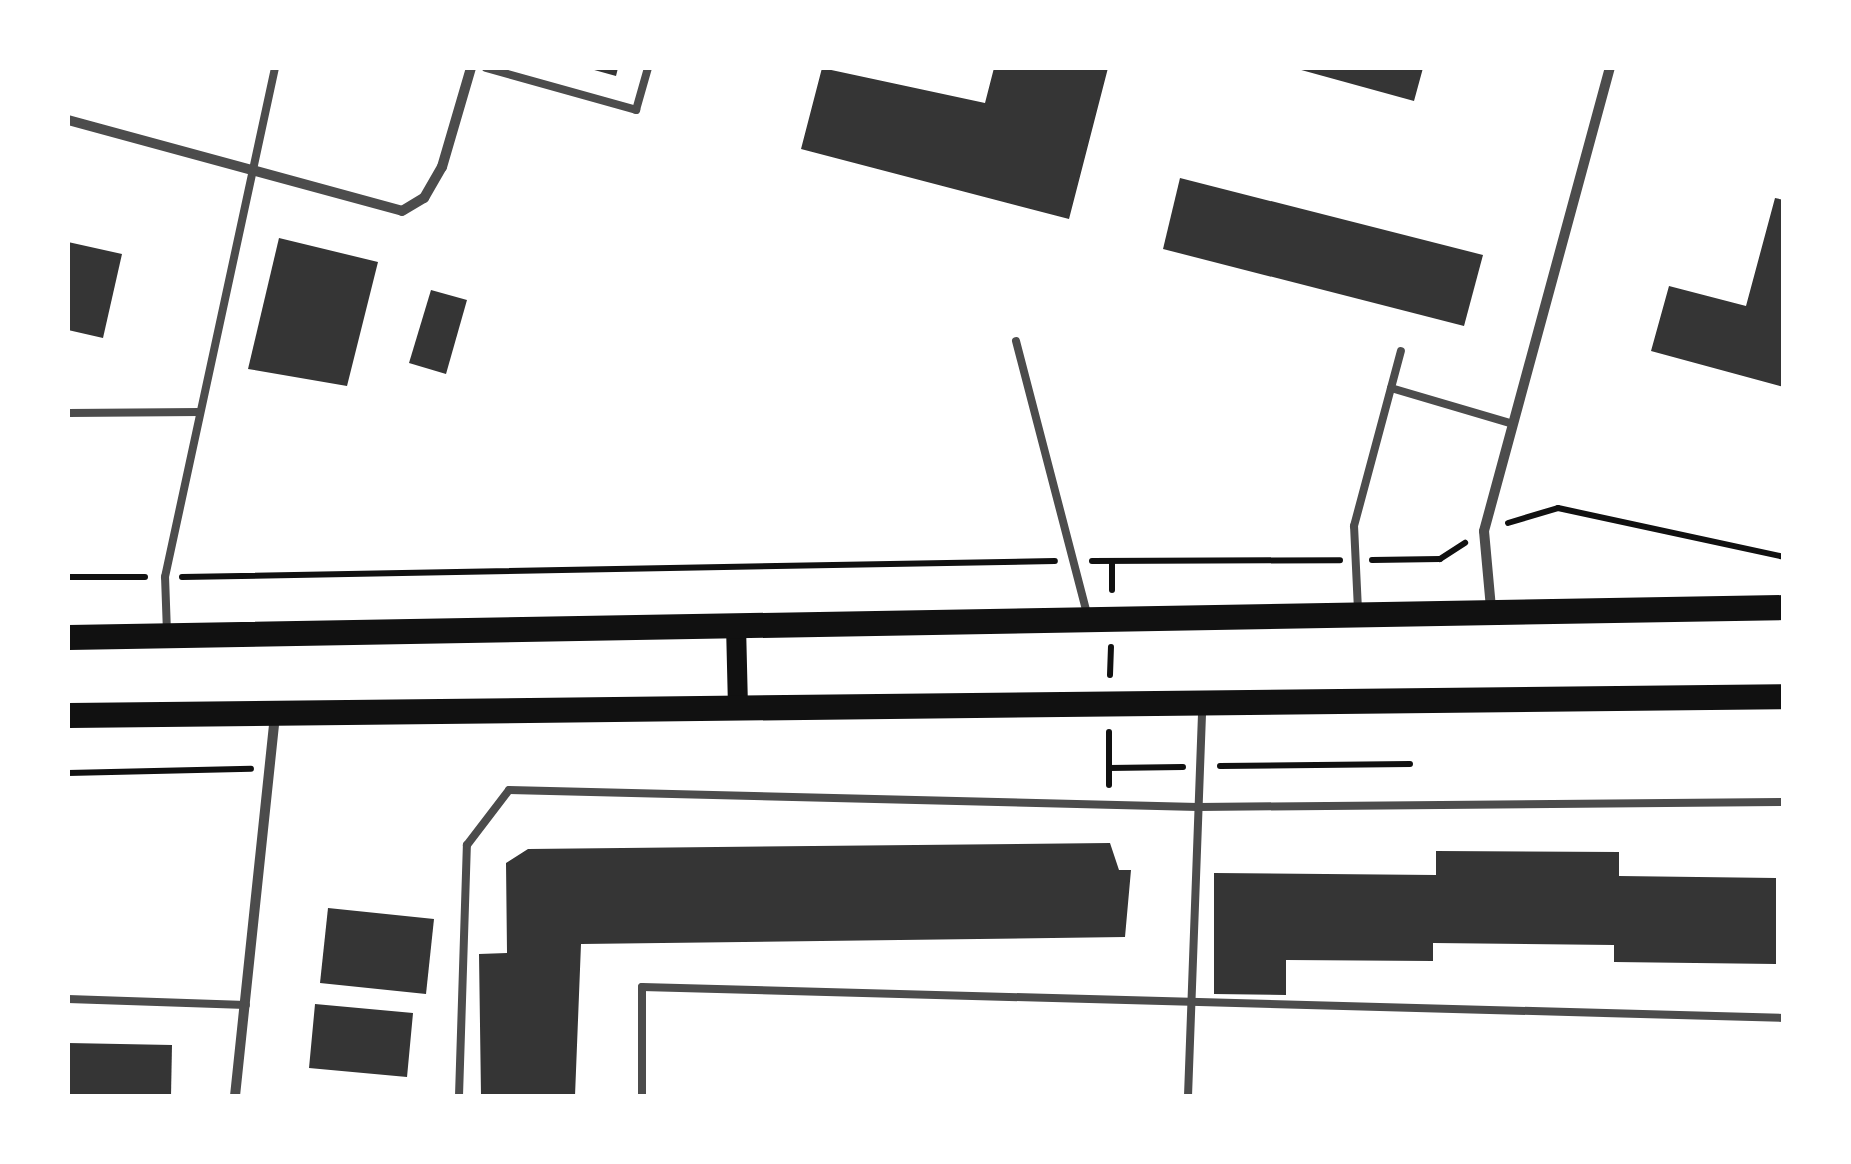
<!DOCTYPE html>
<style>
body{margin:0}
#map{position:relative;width:1851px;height:1164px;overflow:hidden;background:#fff;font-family:"IBM Plex Sans",sans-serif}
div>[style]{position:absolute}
.building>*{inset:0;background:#353535}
.path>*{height:6px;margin:-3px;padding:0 3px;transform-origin:3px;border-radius:3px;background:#111}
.service>*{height:8px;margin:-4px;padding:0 4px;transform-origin:4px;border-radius:4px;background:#4c4c4c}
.minor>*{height:10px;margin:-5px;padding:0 5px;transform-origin:5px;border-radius:5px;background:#4c4c4c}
.secondary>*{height:20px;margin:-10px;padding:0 10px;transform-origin:10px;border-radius:10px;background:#111}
.primary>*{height:25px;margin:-12.5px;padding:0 12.5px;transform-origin:12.5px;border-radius:12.5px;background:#111}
span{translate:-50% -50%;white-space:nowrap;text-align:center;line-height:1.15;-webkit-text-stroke:8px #fff;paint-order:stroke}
.frame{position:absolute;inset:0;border:70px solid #fff;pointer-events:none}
</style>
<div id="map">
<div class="building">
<i style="clip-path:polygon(587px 68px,618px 68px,616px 76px)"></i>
<i style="clip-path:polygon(822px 68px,985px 103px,994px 68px,1108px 68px,1069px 219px,801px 149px)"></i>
<i style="clip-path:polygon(1294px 68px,1423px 68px,1414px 101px)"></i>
<i style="clip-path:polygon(1180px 178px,1483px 255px,1464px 326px,1163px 249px)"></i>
<i style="clip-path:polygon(1775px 198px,1784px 200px,1784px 387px,1651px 351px,1669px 286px,1746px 306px)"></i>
<i style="clip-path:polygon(279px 238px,378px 262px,347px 386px,248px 369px)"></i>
<i style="clip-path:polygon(68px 242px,122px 254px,103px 338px,68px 330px)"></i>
<i style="clip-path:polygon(431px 290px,467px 300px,446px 374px,409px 363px)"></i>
<i style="clip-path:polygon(1110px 843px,1119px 870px,1131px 870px,1125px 937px,581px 944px,575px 1096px,481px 1096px,479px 954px,507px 953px,506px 863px,528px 849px)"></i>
<i style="clip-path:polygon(1436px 851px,1619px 852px,1619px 876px,1776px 878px,1776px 964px,1614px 962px,1614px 945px,1433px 943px,1433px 961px,1286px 960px,1286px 995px,1214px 994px,1214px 873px,1436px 875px)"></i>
<i style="clip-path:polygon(328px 908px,434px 919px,426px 994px,320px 983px)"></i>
<i style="clip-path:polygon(315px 1004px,413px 1013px,407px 1077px,309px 1068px)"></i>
<i style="clip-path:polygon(68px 1043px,172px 1045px,171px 1096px,68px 1096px)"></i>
</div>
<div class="path">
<i style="left:1508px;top:523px;width:52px;rotate:-16.7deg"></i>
<i style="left:1558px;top:508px;width:231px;rotate:12.2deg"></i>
<i style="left:1372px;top:560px;width:68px;rotate:-0.8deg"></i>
<i style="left:1440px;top:559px;width:30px;rotate:-33deg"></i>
<i style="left:1092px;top:561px;width:248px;rotate:-0.2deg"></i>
<i style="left:68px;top:577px;width:77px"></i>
<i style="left:182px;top:577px;width:873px;rotate:-1.05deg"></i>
<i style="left:1112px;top:590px;width:29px;rotate:-90deg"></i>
<i style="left:1110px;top:675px;width:28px;rotate:-88deg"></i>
<i style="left:1220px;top:766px;width:190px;rotate:-0.6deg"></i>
<i style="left:1109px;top:768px;width:74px;rotate:-0.8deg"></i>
<i style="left:68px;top:773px;width:183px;rotate:-1.3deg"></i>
<i style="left:1109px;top:785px;width:53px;rotate:-90deg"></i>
</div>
<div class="service">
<i style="left:486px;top:68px;width:156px;rotate:15.6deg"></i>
<i style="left:636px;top:110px;width:44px;rotate:-74.1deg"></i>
<i style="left:1016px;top:341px;width:281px;rotate:75.4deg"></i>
<i style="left:1391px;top:388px;width:127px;rotate:16.4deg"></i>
<i style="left:68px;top:413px;width:132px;rotate:-0.4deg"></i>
<i style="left:1358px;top:610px;width:84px;rotate:-92.7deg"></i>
<i style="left:1354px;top:526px;width:181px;rotate:-75deg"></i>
<i style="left:167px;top:633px;width:56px;rotate:-92deg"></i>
<i style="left:165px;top:577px;width:521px;rotate:-77.81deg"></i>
<i style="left:68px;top:999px;width:178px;rotate:1.9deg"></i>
<i style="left:459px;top:1096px;width:251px;rotate:-88.2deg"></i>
<i style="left:467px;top:845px;width:69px;rotate:-52.6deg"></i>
<i style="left:509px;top:790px;width:689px;rotate:1.41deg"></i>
<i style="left:1198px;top:807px;width:586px;rotate:-0.49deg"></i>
<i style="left:642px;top:1096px;width:109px;rotate:-90deg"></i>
<i style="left:642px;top:987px;width:1142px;rotate:1.55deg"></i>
<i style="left:1188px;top:1096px;width:390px;rotate:-87.9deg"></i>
</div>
<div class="minor">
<i style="left:68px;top:120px;width:346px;rotate:15.2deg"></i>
<i style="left:402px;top:211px;width:26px;rotate:-31deg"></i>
<i style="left:424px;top:198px;width:36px;rotate:-60deg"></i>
<i style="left:442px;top:167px;width:103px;rotate:-73.7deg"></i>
<i style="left:1491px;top:608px;width:77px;rotate:-95.2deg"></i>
<i style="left:1484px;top:531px;width:480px;rotate:-74.8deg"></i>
<i style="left:235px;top:1096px;width:383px;rotate:-84deg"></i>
</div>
<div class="secondary">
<i style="left:736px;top:625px;width:83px;rotate:88.6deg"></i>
</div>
<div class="primary">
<i style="left:68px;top:637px;width:1716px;rotate:-1deg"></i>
<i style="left:68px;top:715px;width:1716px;rotate:-0.63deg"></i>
</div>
<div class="frame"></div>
</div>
